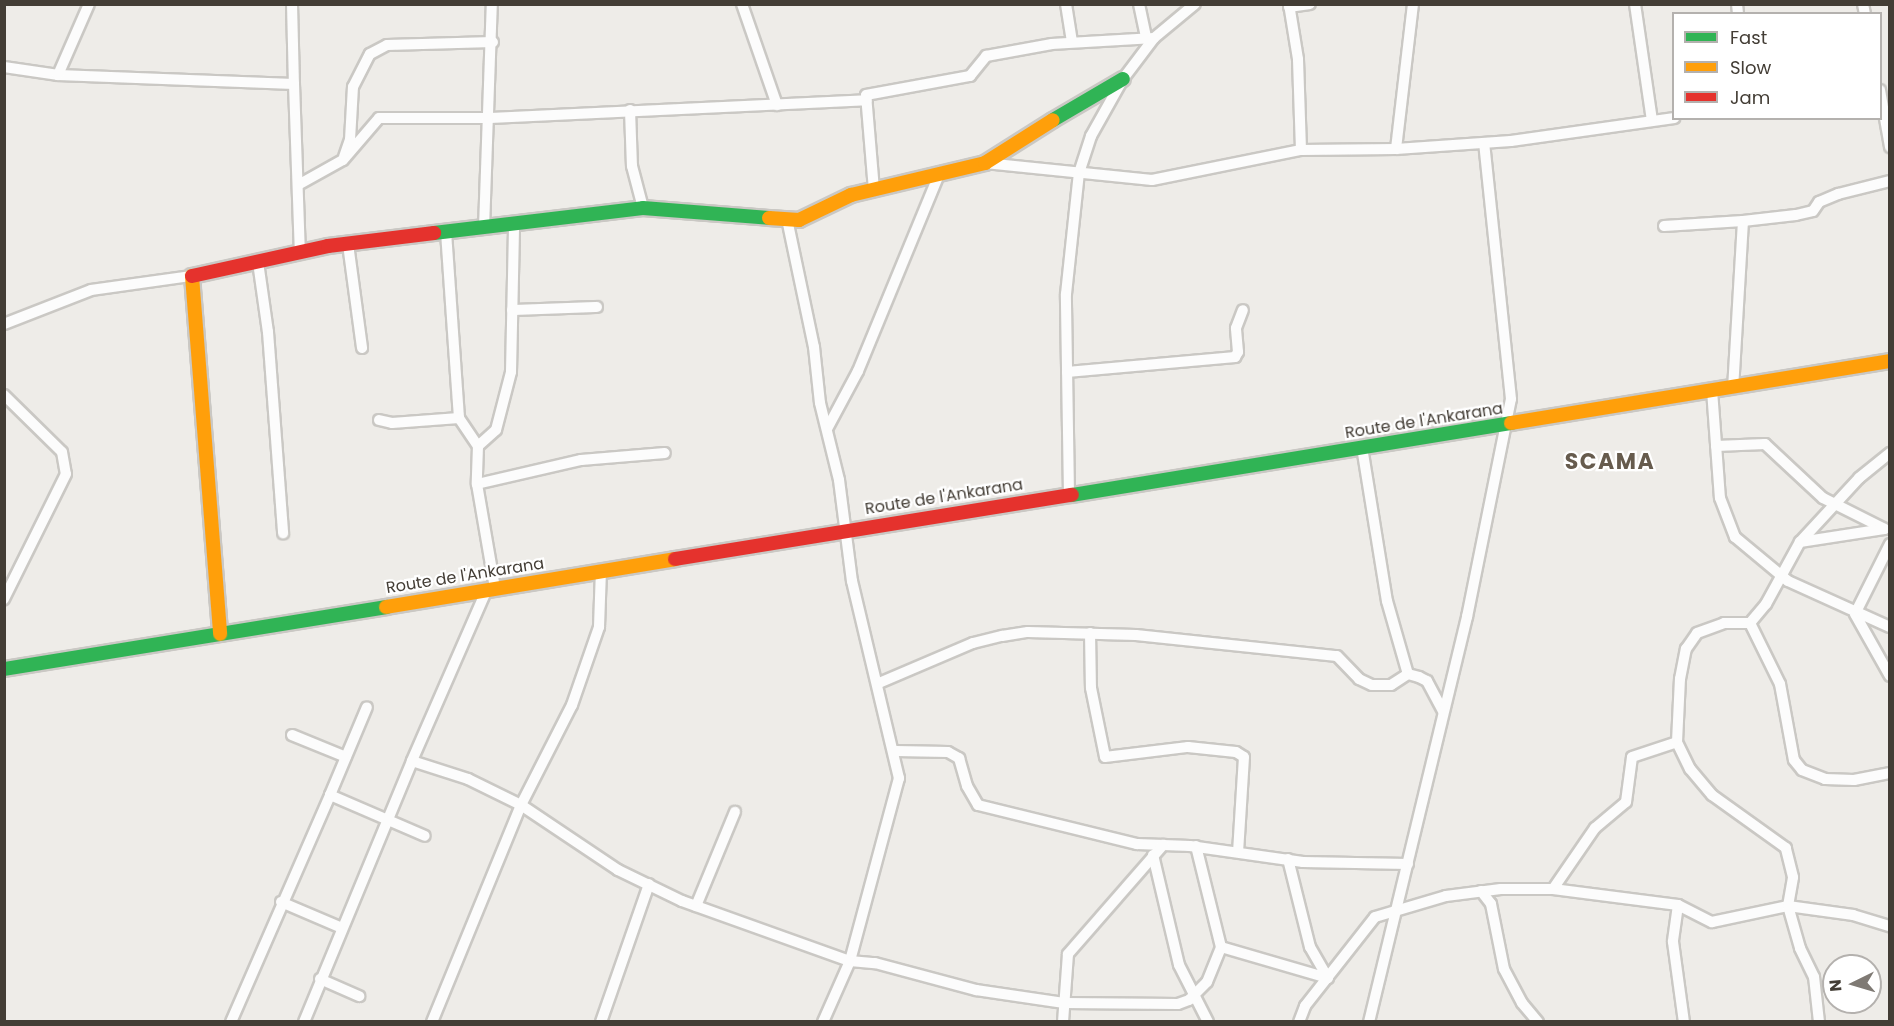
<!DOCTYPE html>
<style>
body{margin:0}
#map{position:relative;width:1894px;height:1026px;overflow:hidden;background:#eeece8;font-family:Poppins,sans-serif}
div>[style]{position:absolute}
.roads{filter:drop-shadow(2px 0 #cac8c4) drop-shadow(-2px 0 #cac8c4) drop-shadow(0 2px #cac8c4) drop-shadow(0 -2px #cac8c4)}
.street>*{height:10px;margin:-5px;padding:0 5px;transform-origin:5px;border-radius:5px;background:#fcfcfc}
.fast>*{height:14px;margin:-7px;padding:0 7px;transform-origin:7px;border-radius:7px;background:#30b455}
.slow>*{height:14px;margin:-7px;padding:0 7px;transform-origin:7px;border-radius:7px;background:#ff9f0a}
.jam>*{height:14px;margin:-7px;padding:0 7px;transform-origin:7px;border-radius:7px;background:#e5322d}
span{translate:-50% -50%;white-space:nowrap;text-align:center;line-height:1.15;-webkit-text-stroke:4.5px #fff;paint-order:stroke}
.street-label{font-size:16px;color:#433d35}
.district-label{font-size:22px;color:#665b4d;font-weight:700;letter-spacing:1.5px}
.frame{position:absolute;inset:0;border:6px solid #433d35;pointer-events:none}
.legend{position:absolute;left:1672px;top:12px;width:210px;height:108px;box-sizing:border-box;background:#fff;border:2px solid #b4b1ae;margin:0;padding:8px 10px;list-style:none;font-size:18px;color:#433d35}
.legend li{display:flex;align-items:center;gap:12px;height:30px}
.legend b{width:30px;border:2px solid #b4b1ae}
.north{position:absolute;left:1822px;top:954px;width:60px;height:60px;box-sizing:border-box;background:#fff;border:2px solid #b4b1ae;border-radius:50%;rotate:265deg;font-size:16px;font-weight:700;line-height:24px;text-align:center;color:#433d35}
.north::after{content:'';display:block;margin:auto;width:21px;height:27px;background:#7f7a74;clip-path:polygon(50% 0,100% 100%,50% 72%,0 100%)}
</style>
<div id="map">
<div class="roads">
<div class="street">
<i style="left:292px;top:4px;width:80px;rotate:88.6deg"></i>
<i style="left:742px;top:4px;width:107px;rotate:70.9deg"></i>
<i style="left:1066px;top:4px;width:38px;rotate:81deg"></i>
<i style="left:1139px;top:4px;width:35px;rotate:78deg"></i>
<i style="left:1413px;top:4px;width:146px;rotate:96.7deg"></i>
<i style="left:1396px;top:149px;width:115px;rotate:-4deg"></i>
<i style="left:1511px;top:141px;width:165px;rotate:-8deg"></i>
<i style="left:1635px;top:4px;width:117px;rotate:81.7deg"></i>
<i style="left:1737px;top:4px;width:10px;rotate:84deg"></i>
<i style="left:1863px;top:4px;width:10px;rotate:79deg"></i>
<i style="left:1289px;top:7px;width:21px;rotate:-8deg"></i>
<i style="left:4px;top:67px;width:55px;rotate:8.4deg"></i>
<i style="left:58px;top:75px;width:236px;rotate:2.2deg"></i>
<i style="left:294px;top:84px;width:168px;rotate:88deg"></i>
<i style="left:58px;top:75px;width:77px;rotate:-66.4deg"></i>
<i style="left:1880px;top:90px;width:58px;rotate:80deg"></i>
<i style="left:630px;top:110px;width:56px;rotate:88deg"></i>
<i style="left:632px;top:166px;width:43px;rotate:75.3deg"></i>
<i style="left:1301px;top:150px;width:95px;rotate:-0.6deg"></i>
<i style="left:344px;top:157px;width:18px;rotate:-71deg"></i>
<i style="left:350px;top:140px;width:53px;rotate:-86.8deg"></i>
<i style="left:353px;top:87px;width:37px;rotate:-63deg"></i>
<i style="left:370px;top:54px;width:19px;rotate:-28deg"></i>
<i style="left:387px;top:45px;width:106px;rotate:-1.6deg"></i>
<i style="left:985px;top:163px;width:168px;rotate:5.8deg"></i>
<i style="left:1152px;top:180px;width:152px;rotate:-11.4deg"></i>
<i style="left:1301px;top:150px;width:91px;rotate:-91.9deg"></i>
<i style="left:1298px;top:59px;width:56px;rotate:-99.3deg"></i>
<i style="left:298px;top:185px;width:51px;rotate:-29.1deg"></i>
<i style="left:343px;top:160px;width:55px;rotate:-49.4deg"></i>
<i style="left:379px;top:118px;width:111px"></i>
<i style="left:490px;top:118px;width:377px;rotate:-2.7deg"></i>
<i style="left:874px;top:190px;width:95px;rotate:-94.8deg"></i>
<i style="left:866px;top:95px;width:106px;rotate:-10.4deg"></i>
<i style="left:970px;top:76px;width:26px;rotate:-51deg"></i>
<i style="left:986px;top:56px;width:67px;rotate:-10.3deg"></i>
<i style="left:1052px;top:44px;width:102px;rotate:-3.4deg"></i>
<i style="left:787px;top:219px;width:131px;rotate:78.1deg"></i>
<i style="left:814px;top:347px;width:56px;rotate:83.9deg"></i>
<i style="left:820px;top:403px;width:79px;rotate:76.1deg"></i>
<i style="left:839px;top:480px;width:102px;rotate:82.7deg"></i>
<i style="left:852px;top:581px;width:203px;rotate:76.6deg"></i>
<i style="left:899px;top:778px;width:189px;rotate:105deg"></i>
<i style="left:850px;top:961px;width:25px;rotate:5deg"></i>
<i style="left:875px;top:963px;width:105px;rotate:15deg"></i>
<i style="left:976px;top:990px;width:89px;rotate:8.4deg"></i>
<i style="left:1064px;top:1003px;width:114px;rotate:0.5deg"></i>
<i style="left:1178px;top:1004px;width:12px;rotate:-20deg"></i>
<i style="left:1189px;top:1000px;width:25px;rotate:-45deg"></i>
<i style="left:1207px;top:982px;width:38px;rotate:-68deg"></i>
<i style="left:1743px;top:221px;width:53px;rotate:-6.5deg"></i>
<i style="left:1796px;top:215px;width:17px;rotate:-13deg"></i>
<i style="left:1813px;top:211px;width:11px;rotate:-56deg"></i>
<i style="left:1819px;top:202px;width:21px;rotate:-23deg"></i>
<i style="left:1838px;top:194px;width:54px;rotate:-14deg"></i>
<i style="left:1664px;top:226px;width:79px;rotate:-3.6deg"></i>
<i style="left:1743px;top:221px;width:166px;rotate:93.4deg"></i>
<i style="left:484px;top:228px;width:224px;rotate:-88deg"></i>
<i style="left:446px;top:232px;width:186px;rotate:86deg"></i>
<i style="left:348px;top:244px;width:105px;rotate:82.3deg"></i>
<i style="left:258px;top:262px;width:71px;rotate:81.9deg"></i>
<i style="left:268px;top:332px;width:202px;rotate:85.7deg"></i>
<i style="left:512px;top:310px;width:85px;rotate:-2deg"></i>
<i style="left:4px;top:324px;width:93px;rotate:-21.3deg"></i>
<i style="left:91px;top:290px;width:100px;rotate:-8deg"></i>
<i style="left:1067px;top:372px;width:169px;rotate:-5.1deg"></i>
<i style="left:1235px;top:357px;width:6px;rotate:-59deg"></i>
<i style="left:1238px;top:352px;width:24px;rotate:-95deg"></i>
<i style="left:1236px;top:328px;width:19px;rotate:-69deg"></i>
<i style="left:1712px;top:390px;width:108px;rotate:85.8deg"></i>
<i style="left:1720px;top:498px;width:42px;rotate:69deg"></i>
<i style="left:1735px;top:537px;width:69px;rotate:39.7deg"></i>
<i style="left:1788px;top:581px;width:112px;rotate:24.3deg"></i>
<i style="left:4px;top:395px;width:81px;rotate:44.5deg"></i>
<i style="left:62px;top:452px;width:22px;rotate:80deg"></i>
<i style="left:66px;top:474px;width:140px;rotate:116.4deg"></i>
<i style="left:379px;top:420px;width:13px;rotate:13deg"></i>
<i style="left:392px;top:423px;width:67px;rotate:-4.3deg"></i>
<i style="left:459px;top:418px;width:34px;rotate:56deg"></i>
<i style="left:478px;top:446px;width:38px;rotate:92deg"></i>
<i style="left:477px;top:484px;width:106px;rotate:80.2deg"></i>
<i style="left:827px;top:429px;width:66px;rotate:-61.9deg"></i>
<i style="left:858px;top:371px;width:213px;rotate:-67.6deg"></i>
<i style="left:478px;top:446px;width:24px;rotate:-42deg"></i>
<i style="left:496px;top:430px;width:60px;rotate:-75.5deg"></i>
<i style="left:511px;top:372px;width:148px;rotate:-88.8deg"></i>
<i style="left:1716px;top:446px;width:49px;rotate:-2.3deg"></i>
<i style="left:1765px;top:444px;width:79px;rotate:43deg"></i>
<i style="left:1823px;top:498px;width:69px;rotate:26.6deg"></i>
<i style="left:1362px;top:447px;width:156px;rotate:80.8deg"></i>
<i style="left:1387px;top:601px;width:76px;rotate:74deg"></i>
<i style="left:477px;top:484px;width:107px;rotate:-13deg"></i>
<i style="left:581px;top:460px;width:84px;rotate:-4.8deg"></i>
<i style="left:1069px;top:495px;width:201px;rotate:-90.9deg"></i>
<i style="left:1066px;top:294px;width:122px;rotate:-83.9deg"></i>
<i style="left:1079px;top:173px;width:39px;rotate:-72deg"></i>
<i style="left:1091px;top:136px;width:65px;rotate:-60.7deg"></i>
<i style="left:1123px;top:79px;width:51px;rotate:-52.9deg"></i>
<i style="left:1154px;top:38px;width:53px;rotate:-39.7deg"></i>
<i style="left:1800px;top:542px;width:87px;rotate:-47.3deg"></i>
<i style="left:1859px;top:478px;width:40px;rotate:-39deg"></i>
<i style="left:1890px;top:544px;width:78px;rotate:116.6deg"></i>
<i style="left:1855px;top:614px;width:71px;rotate:60.6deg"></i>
<i style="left:487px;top:589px;width:188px;rotate:113.6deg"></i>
<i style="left:412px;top:761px;width:59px;rotate:17.8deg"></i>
<i style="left:468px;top:779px;width:59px;rotate:26.1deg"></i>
<i style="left:521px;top:805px;width:117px;rotate:33.8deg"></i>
<i style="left:618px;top:870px;width:71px;rotate:25.8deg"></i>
<i style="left:682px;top:901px;width:178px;rotate:19.7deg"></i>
<i style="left:850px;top:961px;width:67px;rotate:113.9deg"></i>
<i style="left:1750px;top:623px;width:68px;rotate:63.8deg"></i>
<i style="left:1780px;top:684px;width:77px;rotate:79.6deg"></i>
<i style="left:1794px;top:760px;width:13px;rotate:51deg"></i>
<i style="left:1802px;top:770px;width:25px;rotate:21deg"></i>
<i style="left:1825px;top:779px;width:29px;rotate:2deg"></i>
<i style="left:1854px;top:780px;width:37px;rotate:-11deg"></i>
<i style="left:1090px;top:633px;width:55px;rotate:89deg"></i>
<i style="left:1091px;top:688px;width:70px;rotate:78.5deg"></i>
<i style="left:1105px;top:757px;width:84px;rotate:-6.9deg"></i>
<i style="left:1188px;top:747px;width:48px;rotate:5.9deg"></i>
<i style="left:1236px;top:752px;width:9px;rotate:32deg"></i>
<i style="left:1244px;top:757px;width:95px;rotate:93.6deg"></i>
<i style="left:879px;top:683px;width:102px;rotate:-23.1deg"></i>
<i style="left:973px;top:643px;width:30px;rotate:-14deg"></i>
<i style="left:1002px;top:636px;width:26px;rotate:-9deg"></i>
<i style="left:1028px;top:632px;width:108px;rotate:1.6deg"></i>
<i style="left:1136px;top:635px;width:202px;rotate:6deg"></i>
<i style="left:1337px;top:656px;width:32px;rotate:46deg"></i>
<i style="left:1359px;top:679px;width:14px;rotate:25deg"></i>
<i style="left:1372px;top:685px;width:19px"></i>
<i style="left:1391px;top:685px;width:20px;rotate:-33deg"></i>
<i style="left:1408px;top:674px;width:11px;rotate:15deg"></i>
<i style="left:1419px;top:677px;width:9px;rotate:27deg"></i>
<i style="left:1427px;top:681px;width:34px;rotate:62deg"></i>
<i style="left:292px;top:735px;width:58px;rotate:22.2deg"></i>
<i style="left:896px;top:751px;width:52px;rotate:1.1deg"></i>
<i style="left:948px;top:752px;width:13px;rotate:29deg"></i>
<i style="left:959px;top:758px;width:29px;rotate:74deg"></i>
<i style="left:967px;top:786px;width:22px;rotate:60deg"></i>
<i style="left:978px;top:805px;width:164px;rotate:13.8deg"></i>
<i style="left:1137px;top:844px;width:53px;rotate:2.2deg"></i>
<i style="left:1190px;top:846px;width:114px;rotate:8.1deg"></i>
<i style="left:1303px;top:862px;width:105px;rotate:1.1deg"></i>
<i style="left:330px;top:795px;width:95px;rotate:-67.2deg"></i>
<i style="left:1196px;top:846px;width:104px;rotate:76.1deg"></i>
<i style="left:1221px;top:947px;width:111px;rotate:16.2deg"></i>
<i style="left:1153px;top:855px;width:113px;rotate:76.7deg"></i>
<i style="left:1179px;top:965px;width:64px;rotate:63deg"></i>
<i style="left:1288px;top:859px;width:91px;rotate:76deg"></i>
<i style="left:1310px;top:947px;width:36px;rotate:60deg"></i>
<i style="left:1553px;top:889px;width:74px;rotate:-55.5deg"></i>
<i style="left:1595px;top:828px;width:40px;rotate:-40deg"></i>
<i style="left:1626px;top:802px;width:45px;rotate:-82.4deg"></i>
<i style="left:1632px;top:757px;width:47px;rotate:-18.4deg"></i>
<i style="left:1481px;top:891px;width:16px;rotate:52deg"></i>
<i style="left:1491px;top:904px;width:66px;rotate:78.7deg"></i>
<i style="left:1504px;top:969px;width:38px;rotate:62deg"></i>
<i style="left:1522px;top:1003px;width:25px;rotate:50deg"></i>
<i style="left:281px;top:902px;width:66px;rotate:23.1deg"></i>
<i style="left:1678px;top:905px;width:37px;rotate:98deg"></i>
<i style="left:1673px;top:942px;width:81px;rotate:82.2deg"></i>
<i style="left:696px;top:906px;width:102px;rotate:-67.5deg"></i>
<i style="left:320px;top:979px;width:43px;rotate:23.6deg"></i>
<i style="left:231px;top:1022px;width:248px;rotate:-66.4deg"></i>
<i style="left:330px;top:795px;width:103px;rotate:23.3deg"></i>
<i style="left:304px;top:1022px;width:282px;rotate:-67.5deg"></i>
<i style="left:432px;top:1022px;width:235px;rotate:-67.7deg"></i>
<i style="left:521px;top:805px;width:112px;rotate:-63deg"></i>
<i style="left:572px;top:705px;width:83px;rotate:-70.9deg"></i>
<i style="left:599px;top:627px;width:56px;rotate:-88deg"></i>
<i style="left:601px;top:1022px;width:146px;rotate:-70.8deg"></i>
<i style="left:1063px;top:1022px;width:68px;rotate:-85.8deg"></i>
<i style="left:1068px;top:954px;width:145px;rotate:-48.9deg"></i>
<i style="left:1299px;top:1022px;width:17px;rotate:-69deg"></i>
<i style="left:1305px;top:1006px;width:113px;rotate:-51.8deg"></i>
<i style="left:1375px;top:917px;width:74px;rotate:-16.5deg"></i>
<i style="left:1446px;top:896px;width:55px;rotate:-7.3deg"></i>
<i style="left:1501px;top:889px;width:52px"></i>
<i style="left:1553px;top:889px;width:126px;rotate:7.3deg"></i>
<i style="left:1678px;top:905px;width:38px;rotate:27deg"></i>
<i style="left:1712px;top:922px;width:78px;rotate:-11.9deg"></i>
<i style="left:1788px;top:906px;width:66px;rotate:7.9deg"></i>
<i style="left:1853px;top:915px;width:39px;rotate:17deg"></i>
<i style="left:1369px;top:1022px;width:417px;rotate:-76.4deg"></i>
<i style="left:1467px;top:617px;width:222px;rotate:-78.6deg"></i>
<i style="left:1511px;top:399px;width:257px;rotate:-96deg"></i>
<i style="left:1819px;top:1022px;width:45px;rotate:-96.3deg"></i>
<i style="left:1814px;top:977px;width:32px;rotate:-116deg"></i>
<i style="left:1800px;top:948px;width:44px;rotate:-105.9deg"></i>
<i style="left:1788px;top:906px;width:29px;rotate:-80deg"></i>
<i style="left:1793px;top:877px;width:30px;rotate:-104deg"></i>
<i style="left:1786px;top:848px;width:91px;rotate:-144.4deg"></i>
<i style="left:1712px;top:795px;width:34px;rotate:-130deg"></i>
<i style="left:1690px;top:769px;width:30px;rotate:-116deg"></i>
<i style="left:1677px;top:742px;width:63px;rotate:-87.3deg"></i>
<i style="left:1680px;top:679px;width:31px;rotate:-79deg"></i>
<i style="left:1686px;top:649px;width:19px;rotate:-55deg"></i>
<i style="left:1697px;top:633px;width:29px;rotate:-20deg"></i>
<i style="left:1724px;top:623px;width:26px"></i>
<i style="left:1750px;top:623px;width:25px;rotate:-50deg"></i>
<i style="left:1766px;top:604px;width:71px;rotate:-61.3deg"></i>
<i style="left:1800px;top:542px;width:85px;rotate:-8.8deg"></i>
</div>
<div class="fast">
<i style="left:1053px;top:120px;width:81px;rotate:-30.4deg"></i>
<i style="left:434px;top:233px;width:210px;rotate:-6.8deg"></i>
<i style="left:643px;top:208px;width:126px;rotate:4.5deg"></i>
<i style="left:1072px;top:495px;width:445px;rotate:-9.3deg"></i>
<i style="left:4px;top:669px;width:387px;rotate:-9.2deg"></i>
</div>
<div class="slow">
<i style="left:769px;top:218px;width:30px;rotate:4deg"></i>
<i style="left:799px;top:220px;width:58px;rotate:-25.7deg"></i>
<i style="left:851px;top:195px;width:138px;rotate:-13.4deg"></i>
<i style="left:985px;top:163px;width:80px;rotate:-32.3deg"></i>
<i style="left:192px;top:276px;width:359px;rotate:85.5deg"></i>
<i style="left:1511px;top:423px;width:384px;rotate:-9.3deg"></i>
<i style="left:386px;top:607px;width:293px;rotate:-9.4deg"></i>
</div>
<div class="jam">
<i style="left:192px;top:276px;width:139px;rotate:-12.4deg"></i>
<i style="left:328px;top:246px;width:107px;rotate:-7deg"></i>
<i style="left:675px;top:559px;width:402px;rotate:-9.2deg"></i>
</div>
</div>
<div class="street-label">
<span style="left:1424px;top:421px;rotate:-9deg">Route de l'Ankarana</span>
<span style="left:944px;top:497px;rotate:-9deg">Route de l'Ankarana</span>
<span style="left:465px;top:576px;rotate:-9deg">Route de l'Ankarana</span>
</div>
<div class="district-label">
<span style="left:1610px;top:462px">SCAMA</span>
</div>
<div class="frame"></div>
<ul class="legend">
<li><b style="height:8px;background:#30b455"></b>Fast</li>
<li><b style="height:8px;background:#ff9f0a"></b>Slow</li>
<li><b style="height:8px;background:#e5322d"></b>Jam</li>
</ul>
<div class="north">N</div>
</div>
